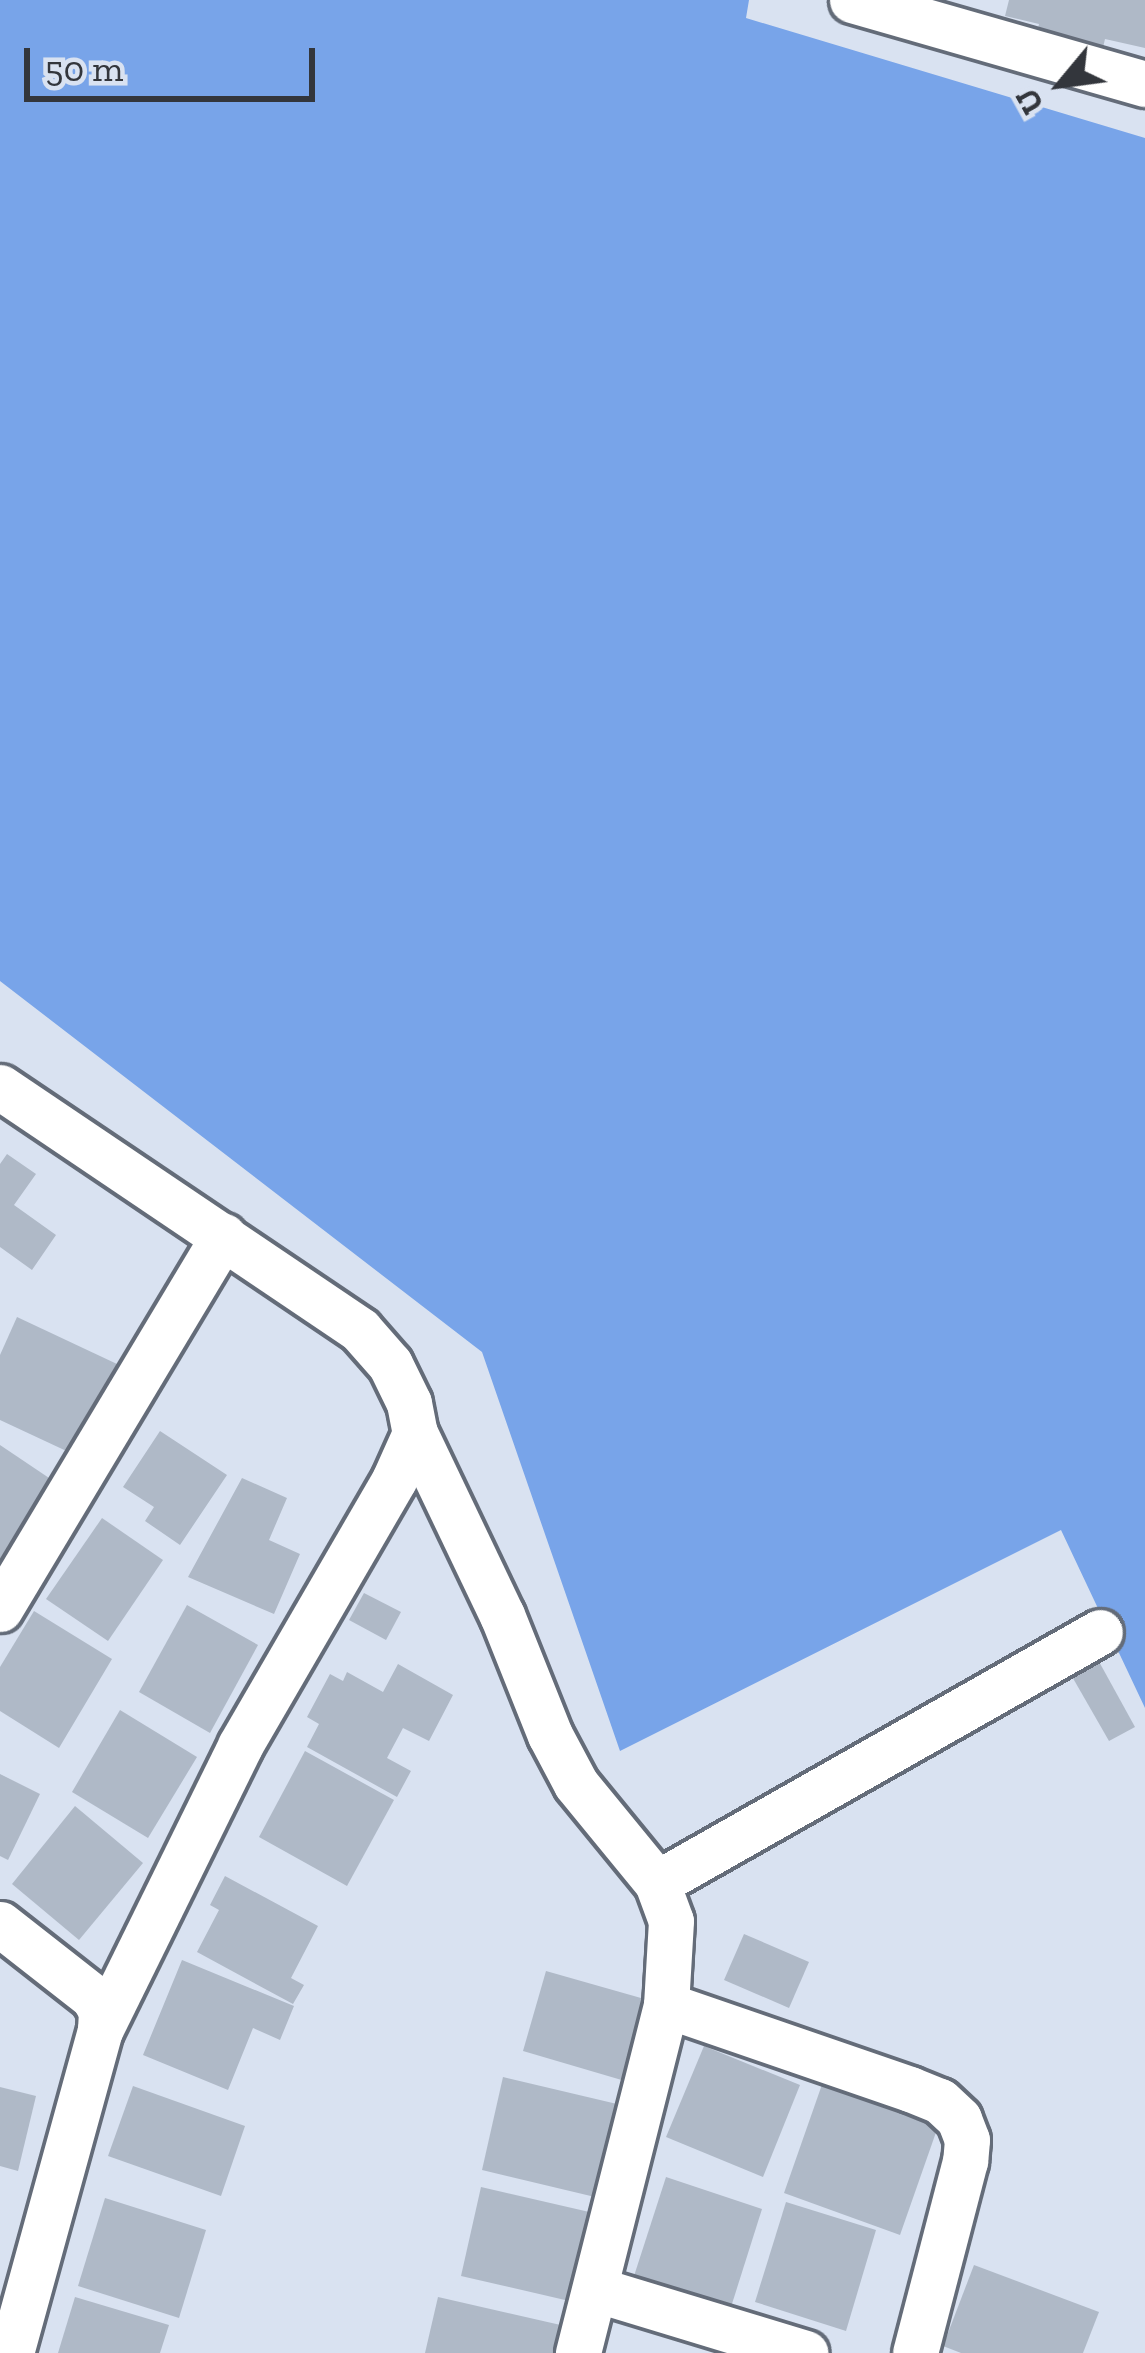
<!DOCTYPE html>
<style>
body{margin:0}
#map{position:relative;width:1145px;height:2353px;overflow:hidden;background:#d9e2f1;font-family:"Zilla Slab",serif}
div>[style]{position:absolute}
.forest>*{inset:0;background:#78a4e9}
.building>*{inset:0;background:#afb9c7}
.roads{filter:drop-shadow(3px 0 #646c79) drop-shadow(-3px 0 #646c79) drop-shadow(0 3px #646c79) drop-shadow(0 -3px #646c79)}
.minor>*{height:45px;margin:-22.5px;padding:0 22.5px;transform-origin:22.5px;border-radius:22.5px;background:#fff}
span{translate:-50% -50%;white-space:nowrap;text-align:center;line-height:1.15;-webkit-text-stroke:9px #d9e2f1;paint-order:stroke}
.north{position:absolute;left:1001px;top:24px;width:120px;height:120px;-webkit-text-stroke:9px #d9e2f1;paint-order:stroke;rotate:241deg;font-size:33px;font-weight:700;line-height:48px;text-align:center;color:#33363c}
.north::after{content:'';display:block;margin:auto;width:42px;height:54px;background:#33363c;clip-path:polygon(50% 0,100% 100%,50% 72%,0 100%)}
.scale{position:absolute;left:24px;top:48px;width:291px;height:54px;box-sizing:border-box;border:6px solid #33363c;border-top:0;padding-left:15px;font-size:36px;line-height:42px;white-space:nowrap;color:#33363c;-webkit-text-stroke:9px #d9e2f1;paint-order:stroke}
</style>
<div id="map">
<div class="forest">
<i style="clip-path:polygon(0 0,749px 0,746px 18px,1145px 138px,1145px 1708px,1061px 1530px,620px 1751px,482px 1352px,0 981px)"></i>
</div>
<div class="building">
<i style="clip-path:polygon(1009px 0,1145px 0,1145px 48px,1105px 39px,1102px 52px,1036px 37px,1039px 24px,1005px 16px)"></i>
<i style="clip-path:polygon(7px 1154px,36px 1174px,14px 1205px,56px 1235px,32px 1270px,0 1247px,0 1164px)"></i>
<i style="clip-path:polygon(17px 1317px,117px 1364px,75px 1455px,0 1420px,0 1355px)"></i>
<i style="clip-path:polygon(160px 1431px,227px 1475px,180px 1545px,145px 1521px,154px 1507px,123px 1487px)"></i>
<i style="clip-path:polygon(0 1445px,58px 1484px,0 1572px)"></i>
<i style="clip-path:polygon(242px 1478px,287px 1498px,269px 1540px,300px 1554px,274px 1614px,188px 1577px)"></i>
<i style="clip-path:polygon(102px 1518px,163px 1560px,108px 1641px,46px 1599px)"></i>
<i style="clip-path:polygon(364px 1593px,401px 1612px,386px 1640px,349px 1620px)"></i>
<i style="clip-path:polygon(187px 1605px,258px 1645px,210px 1733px,139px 1692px)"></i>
<i style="clip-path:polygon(34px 1611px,112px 1659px,59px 1748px,0 1711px,0 1667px)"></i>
<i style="clip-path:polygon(1097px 1658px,1135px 1727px,1109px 1741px,1070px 1673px)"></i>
<i style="clip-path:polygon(398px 1664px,453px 1695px,429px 1741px,403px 1728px,387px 1758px,411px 1771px,397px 1797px,307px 1747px,319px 1724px,307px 1717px,330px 1674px,343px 1681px,347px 1672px,383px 1692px)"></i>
<i style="clip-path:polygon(120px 1710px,197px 1757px,148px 1838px,72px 1792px)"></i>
<i style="clip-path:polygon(305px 1751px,394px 1800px,347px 1886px,259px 1837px)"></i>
<i style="clip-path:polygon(0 1774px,40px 1794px,8px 1860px,0 1856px)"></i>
<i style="clip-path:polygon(75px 1806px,143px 1863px,79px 1940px,12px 1884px)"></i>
<i style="clip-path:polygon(225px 1876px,318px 1926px,291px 1978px,304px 1985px,293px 2004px,197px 1952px,219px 1910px,210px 1905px)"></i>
<i style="clip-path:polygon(744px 1934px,809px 1962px,789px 2008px,724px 1980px)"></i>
<i style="clip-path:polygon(182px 1960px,294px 2006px,280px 2040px,253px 2028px,228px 2090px,143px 2055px)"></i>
<i style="clip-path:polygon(546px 1971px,648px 2000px,625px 2081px,523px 2051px)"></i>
<i style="clip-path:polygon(704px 2046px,800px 2085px,763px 2177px,666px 2137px)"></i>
<i style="clip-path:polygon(825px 2076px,941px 2118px,900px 2235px,784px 2193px)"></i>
<i style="clip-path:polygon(503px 2077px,617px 2104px,595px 2197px,482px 2170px)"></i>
<i style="clip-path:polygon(133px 2086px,245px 2126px,221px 2196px,108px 2156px)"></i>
<i style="clip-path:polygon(0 2087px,36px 2096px,18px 2171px,0 2166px)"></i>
<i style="clip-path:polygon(666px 2177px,762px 2209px,731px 2307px,634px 2276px)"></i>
<i style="clip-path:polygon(481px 2187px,598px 2214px,578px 2303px,461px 2276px)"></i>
<i style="clip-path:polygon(105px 2198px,206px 2230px,179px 2318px,78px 2286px)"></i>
<i style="clip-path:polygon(786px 2202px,876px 2230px,846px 2331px,755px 2302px)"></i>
<i style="clip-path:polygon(974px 2265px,1099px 2312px,1083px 2353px,961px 2353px,943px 2346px)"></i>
<i style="clip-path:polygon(75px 2297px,169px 2325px,160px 2353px,58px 2353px)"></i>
<i style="clip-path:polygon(438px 2297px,565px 2326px,559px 2353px,425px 2353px)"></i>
</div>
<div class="roads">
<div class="minor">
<i style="left:852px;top:0;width:305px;rotate:16deg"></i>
<i style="left:0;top:1087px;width:434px;rotate:34deg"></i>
<i style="left:360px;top:1330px;width:45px;rotate:48.6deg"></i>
<i style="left:390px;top:1364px;width:43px;rotate:64deg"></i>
<i style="left:409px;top:1403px;width:31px;rotate:79deg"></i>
<i style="left:415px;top:1433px;width:51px;rotate:114.1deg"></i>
<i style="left:394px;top:1480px;width:307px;rotate:120.1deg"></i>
<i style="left:240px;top:1746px;width:317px;rotate:116.2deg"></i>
<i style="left:100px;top:2030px;width:335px;rotate:105.4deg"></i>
<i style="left:415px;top:1433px;width:202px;rotate:64.5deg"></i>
<i style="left:502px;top:1615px;width:129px;rotate:68.2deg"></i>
<i style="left:550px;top:1735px;width:55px;rotate:62deg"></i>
<i style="left:576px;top:1784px;width:128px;rotate:50.7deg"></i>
<i style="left:657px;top:1883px;width:40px;rotate:69.8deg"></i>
<i style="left:671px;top:1921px;width:84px;rotate:93.4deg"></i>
<i style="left:666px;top:2005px;width:359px;rotate:104.2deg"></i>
<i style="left:0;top:1609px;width:435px;rotate:-59.1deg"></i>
<i style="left:657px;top:1883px;width:509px;rotate:-29.54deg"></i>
<i style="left:0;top:1924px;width:118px;rotate:38.1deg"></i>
<i style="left:93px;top:1997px;width:16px;rotate:60deg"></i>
<i style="left:101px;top:2011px;width:19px;rotate:93deg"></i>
<i style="left:666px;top:2005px;width:258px;rotate:19deg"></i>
<i style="left:910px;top:2089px;width:32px;rotate:22deg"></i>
<i style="left:940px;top:2101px;width:26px;rotate:43deg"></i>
<i style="left:959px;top:2119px;width:22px;rotate:69deg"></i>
<i style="left:967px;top:2140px;width:21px;rotate:95deg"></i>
<i style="left:965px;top:2161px;width:198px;rotate:104.6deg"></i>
<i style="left:595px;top:2289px;width:220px;rotate:16.9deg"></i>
</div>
</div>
<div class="north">U</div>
<div class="scale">50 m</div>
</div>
